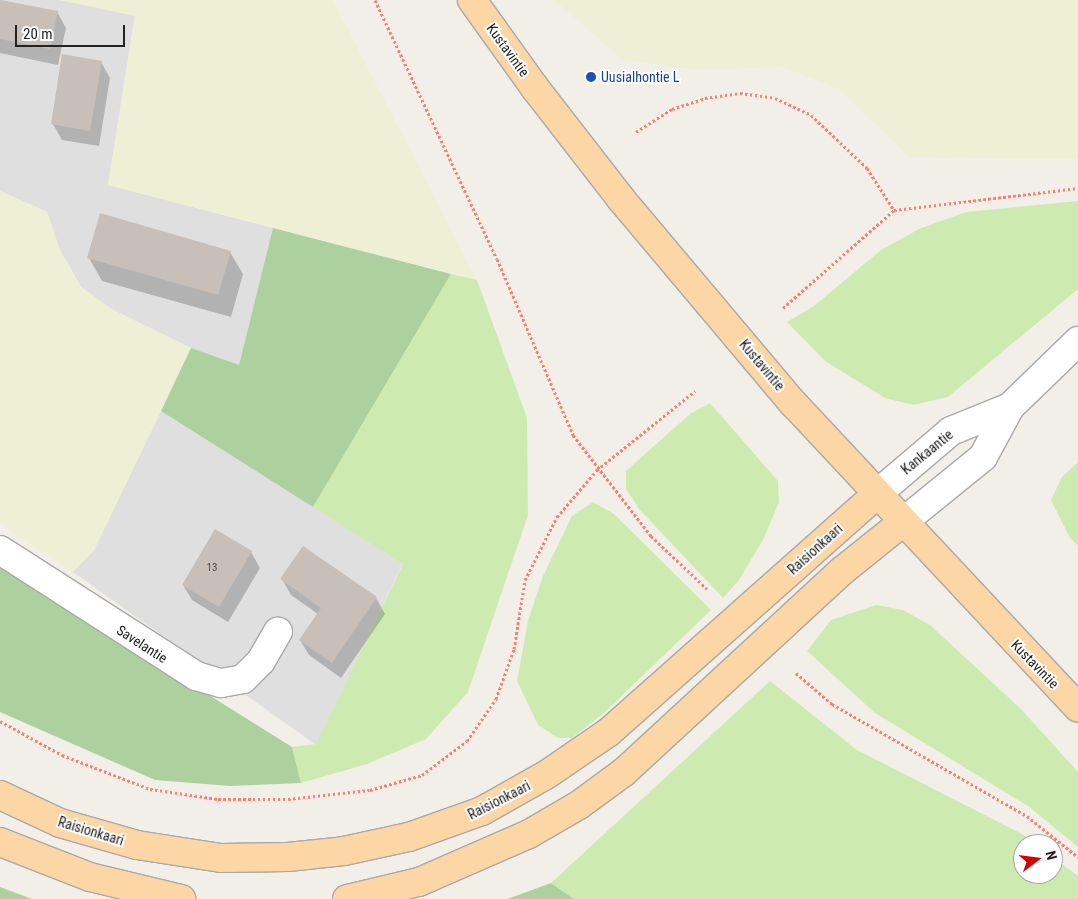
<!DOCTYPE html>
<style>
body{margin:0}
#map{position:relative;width:1078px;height:899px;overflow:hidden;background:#f2efe9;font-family:"Roboto Condensed",sans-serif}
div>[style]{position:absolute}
.residential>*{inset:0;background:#e0dfdf}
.farmland>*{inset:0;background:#eef0d5}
.grass>*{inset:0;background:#cdebb0}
.forest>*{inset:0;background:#add19e}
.shadow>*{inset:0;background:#0003}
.building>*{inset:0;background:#c7bfb8}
.path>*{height:3px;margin-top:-1.5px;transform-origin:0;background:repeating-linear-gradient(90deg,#fa8072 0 2.5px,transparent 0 5px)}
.roads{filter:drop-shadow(1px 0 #a9a9a9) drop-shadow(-1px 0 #a9a9a9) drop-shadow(0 1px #a9a9a9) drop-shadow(0 -1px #a9a9a9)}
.minor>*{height:28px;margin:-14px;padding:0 14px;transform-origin:14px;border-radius:14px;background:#fff}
.major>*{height:28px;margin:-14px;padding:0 14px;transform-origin:14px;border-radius:14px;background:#fcd6a4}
.dots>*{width:14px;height:14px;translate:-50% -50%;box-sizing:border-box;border:2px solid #fff;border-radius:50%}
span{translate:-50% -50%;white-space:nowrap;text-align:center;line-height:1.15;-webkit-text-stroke:4px #fff;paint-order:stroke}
.number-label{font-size:11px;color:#4b4948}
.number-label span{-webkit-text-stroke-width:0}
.street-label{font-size:14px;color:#222}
.transit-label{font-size:14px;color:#164399}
.left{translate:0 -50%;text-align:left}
.north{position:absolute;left:1013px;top:834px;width:50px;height:50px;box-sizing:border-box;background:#fff;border:1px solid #a7a7a7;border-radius:50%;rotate:75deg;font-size:14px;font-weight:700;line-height:20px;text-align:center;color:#222}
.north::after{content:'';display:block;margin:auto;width:18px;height:22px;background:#d40000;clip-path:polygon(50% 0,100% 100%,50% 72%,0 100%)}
.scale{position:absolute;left:15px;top:25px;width:110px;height:22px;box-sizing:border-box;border:2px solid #222;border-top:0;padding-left:6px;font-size:15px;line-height:18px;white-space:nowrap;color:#222;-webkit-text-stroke:4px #fff;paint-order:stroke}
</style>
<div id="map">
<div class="residential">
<i style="clip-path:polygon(0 0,60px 0,135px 15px,108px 185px,273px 228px,239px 366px,191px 348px,113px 310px,81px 287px,60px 250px,47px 212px,0 191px)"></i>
<i style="clip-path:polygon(161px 411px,403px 563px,316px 745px,73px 572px,94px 550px)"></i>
</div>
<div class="farmland">
<i style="clip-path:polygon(60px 0,333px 0,477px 280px,108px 185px,135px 16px)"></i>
<i style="clip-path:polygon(554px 0,1078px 0,1078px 159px,910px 158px,839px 89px,782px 67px,700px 70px,623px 60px)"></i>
<i style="clip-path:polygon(0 191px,47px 212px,60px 250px,81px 287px,113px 310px,191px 348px,94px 550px,73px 572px,0 523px)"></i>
</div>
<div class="grass">
<i style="clip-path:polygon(1078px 201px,1078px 289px,948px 397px,913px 405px,885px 398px,825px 361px,787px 322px,814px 306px,881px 250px,919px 229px,966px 212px)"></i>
<i style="clip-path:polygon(451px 274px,477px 280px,527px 418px,528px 515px,468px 692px,426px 739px,367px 764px,301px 783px,292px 747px,316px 744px,403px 564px,313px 507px)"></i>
<i style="clip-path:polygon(710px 403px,778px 481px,779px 502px,764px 538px,739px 580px,723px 598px,640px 510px,626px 489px,626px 471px,690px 414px)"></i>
<i style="clip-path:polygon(1078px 462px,1078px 546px,1070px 538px,1051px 500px,1062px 477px)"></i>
<i style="clip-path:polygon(593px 502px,614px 514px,711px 610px,605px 712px,572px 738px,558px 738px,538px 725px,517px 681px,528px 621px,543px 576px,572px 516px)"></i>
<i style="clip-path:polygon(876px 605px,903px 610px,930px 625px,1021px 709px,1078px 772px,1078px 847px,1028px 806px,875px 713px,807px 651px,831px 620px)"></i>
<i style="clip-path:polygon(770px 681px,857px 750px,1022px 834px,1036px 844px,1023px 844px,1023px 874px,1053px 874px,1053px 857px,1078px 876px,1078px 899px,574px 899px,551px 883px)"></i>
</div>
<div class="forest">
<i style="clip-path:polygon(273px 228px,451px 274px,313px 507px,161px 411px,191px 348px,239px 365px)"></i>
<i style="clip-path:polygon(0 564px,292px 747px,301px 783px,230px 786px,155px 780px,0 712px)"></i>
<i style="clip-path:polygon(551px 883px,574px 899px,507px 899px)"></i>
<i style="clip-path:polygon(0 887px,32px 899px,0 899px)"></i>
</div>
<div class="shadow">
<i style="clip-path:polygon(0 0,57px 12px,66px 28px,58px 65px,0 53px)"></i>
<i style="clip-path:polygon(101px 62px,110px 78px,99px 146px,62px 140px,53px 124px)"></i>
<i style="clip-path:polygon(230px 252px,243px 274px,231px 317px,102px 281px,89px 258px)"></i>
<i style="clip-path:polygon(304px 548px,376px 598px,385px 614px,341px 678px,309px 655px,300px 640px,318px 614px,291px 595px,282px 579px)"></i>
<i style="clip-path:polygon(251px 552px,260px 568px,228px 622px,192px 600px,183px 585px)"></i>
</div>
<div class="building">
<i style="clip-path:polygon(0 0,58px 11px,50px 49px,0 39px)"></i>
<i style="clip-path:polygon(62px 54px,102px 61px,90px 131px,51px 124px)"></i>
<i style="clip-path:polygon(100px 213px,231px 251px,218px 295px,87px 258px)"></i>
<i style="clip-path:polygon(215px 529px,252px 551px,219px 607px,182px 585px)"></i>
<i style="clip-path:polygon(303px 546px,377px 597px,332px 663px,299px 640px,321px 608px,280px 579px)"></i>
</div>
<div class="path">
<i style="left:375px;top:0;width:286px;rotate:64.8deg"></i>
<i style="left:497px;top:259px;width:192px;rotate:66.6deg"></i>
<i style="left:573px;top:435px;width:128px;rotate:52.3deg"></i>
<i style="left:651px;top:536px;width:77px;rotate:43.4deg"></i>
<i style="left:636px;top:132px;width:43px;rotate:-32.6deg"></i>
<i style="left:672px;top:109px;width:35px;rotate:-18deg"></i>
<i style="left:705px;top:98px;width:35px;rotate:-8deg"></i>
<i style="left:740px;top:93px;width:35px;rotate:8deg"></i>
<i style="left:775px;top:98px;width:40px;rotate:25deg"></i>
<i style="left:811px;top:115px;width:77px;rotate:43.4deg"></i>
<i style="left:867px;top:168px;width:50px;rotate:57.3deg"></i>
<i style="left:783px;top:308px;width:148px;rotate:-41.4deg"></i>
<i style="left:894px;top:210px;width:185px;rotate:-6.8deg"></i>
<i style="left:796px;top:673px;width:48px;rotate:40.7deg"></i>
<i style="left:832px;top:704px;width:225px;rotate:29.9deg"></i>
<i style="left:1027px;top:816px;width:65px;rotate:38.8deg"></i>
<i style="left:0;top:721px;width:71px;rotate:28.7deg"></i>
<i style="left:62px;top:755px;width:94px;rotate:21.1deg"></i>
<i style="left:150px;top:789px;width:69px;rotate:8.4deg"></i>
<i style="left:218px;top:799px;width:70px"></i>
<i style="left:288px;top:799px;width:82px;rotate:-6.3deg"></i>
<i style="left:370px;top:790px;width:54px;rotate:-16.1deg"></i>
<i style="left:422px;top:775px;width:56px;rotate:-37.1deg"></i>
<i style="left:467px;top:741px;width:51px;rotate:-55.4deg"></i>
<i style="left:496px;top:699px;width:53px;rotate:-70.2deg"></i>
<i style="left:514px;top:649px;width:70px;rotate:-80.9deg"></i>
<i style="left:525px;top:580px;width:71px;rotate:-63.1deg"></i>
<i style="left:557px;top:517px;width:62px;rotate:-49.6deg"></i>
<i style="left:597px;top:470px;width:126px;rotate:-38.9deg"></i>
</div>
<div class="roads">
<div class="minor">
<i style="left:877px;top:494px;width:97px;rotate:-40.4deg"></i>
<i style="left:951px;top:431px;width:64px;rotate:-22.1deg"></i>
<i style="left:903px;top:522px;width:103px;rotate:-39.1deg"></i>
<i style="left:983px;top:457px;width:57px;rotate:-61.6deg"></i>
<i style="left:1010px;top:407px;width:95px;rotate:-44.1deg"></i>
<i style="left:0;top:550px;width:233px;rotate:32.7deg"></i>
<i style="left:196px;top:676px;width:26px;rotate:16deg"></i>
<i style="left:221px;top:683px;width:22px;rotate:-10deg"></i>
<i style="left:243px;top:679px;width:25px;rotate:-45deg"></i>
<i style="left:261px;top:661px;width:34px;rotate:-60deg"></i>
</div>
<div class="major">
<i style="left:472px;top:0;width:108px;rotate:54.4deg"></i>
<i style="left:535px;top:88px;width:140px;rotate:52.2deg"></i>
<i style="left:621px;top:199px;width:267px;rotate:49.9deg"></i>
<i style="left:793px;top:403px;width:417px;rotate:46.9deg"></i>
<i style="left:0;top:795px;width:66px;rotate:25deg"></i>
<i style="left:60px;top:823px;width:80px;rotate:15.9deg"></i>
<i style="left:137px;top:845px;width:85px;rotate:8.8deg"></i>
<i style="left:221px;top:858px;width:67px;rotate:-0.9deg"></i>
<i style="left:288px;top:857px;width:56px;rotate:-6.1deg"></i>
<i style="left:344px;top:851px;width:66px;rotate:-12.2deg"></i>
<i style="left:409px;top:837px;width:77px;rotate:-19.6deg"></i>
<i style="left:482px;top:811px;width:73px;rotate:-29.4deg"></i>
<i style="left:546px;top:775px;width:76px;rotate:-34.3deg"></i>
<i style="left:609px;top:732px;width:358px;rotate:-41.6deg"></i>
<i style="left:0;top:842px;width:97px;rotate:21.3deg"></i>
<i style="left:90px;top:877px;width:94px;rotate:13.6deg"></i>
<i style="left:347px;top:899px;width:74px;rotate:-13.3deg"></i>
<i style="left:419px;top:882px;width:120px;rotate:-23.6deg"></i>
<i style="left:529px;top:834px;width:58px;rotate:-30.1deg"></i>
<i style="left:579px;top:805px;width:56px;rotate:-36.3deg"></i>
<i style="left:624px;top:772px;width:297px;rotate:-42.7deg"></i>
<i style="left:842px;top:571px;width:78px;rotate:-38.8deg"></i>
</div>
</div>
<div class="dots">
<i style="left:591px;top:77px;background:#1a4fb4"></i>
</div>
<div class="number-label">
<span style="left:212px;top:568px">13</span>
</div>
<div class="street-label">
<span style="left:508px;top:50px;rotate:54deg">Kustavintie</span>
<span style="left:762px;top:365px;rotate:50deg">Kustavintie</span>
<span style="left:927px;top:452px;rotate:-39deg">Kankaantie</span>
<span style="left:815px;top:549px;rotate:-42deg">Raisionkaari</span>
<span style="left:142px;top:644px;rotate:33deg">Savelantie</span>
<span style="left:1035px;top:664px;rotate:46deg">Kustavintie</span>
<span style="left:499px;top:800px;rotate:-27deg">Raisionkaari</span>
<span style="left:91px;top:831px;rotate:17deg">Raisionkaari</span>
</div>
<div class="transit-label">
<span class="left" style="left:601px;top:77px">Uusialhontie L</span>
</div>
<div class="north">N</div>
<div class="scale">20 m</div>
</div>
